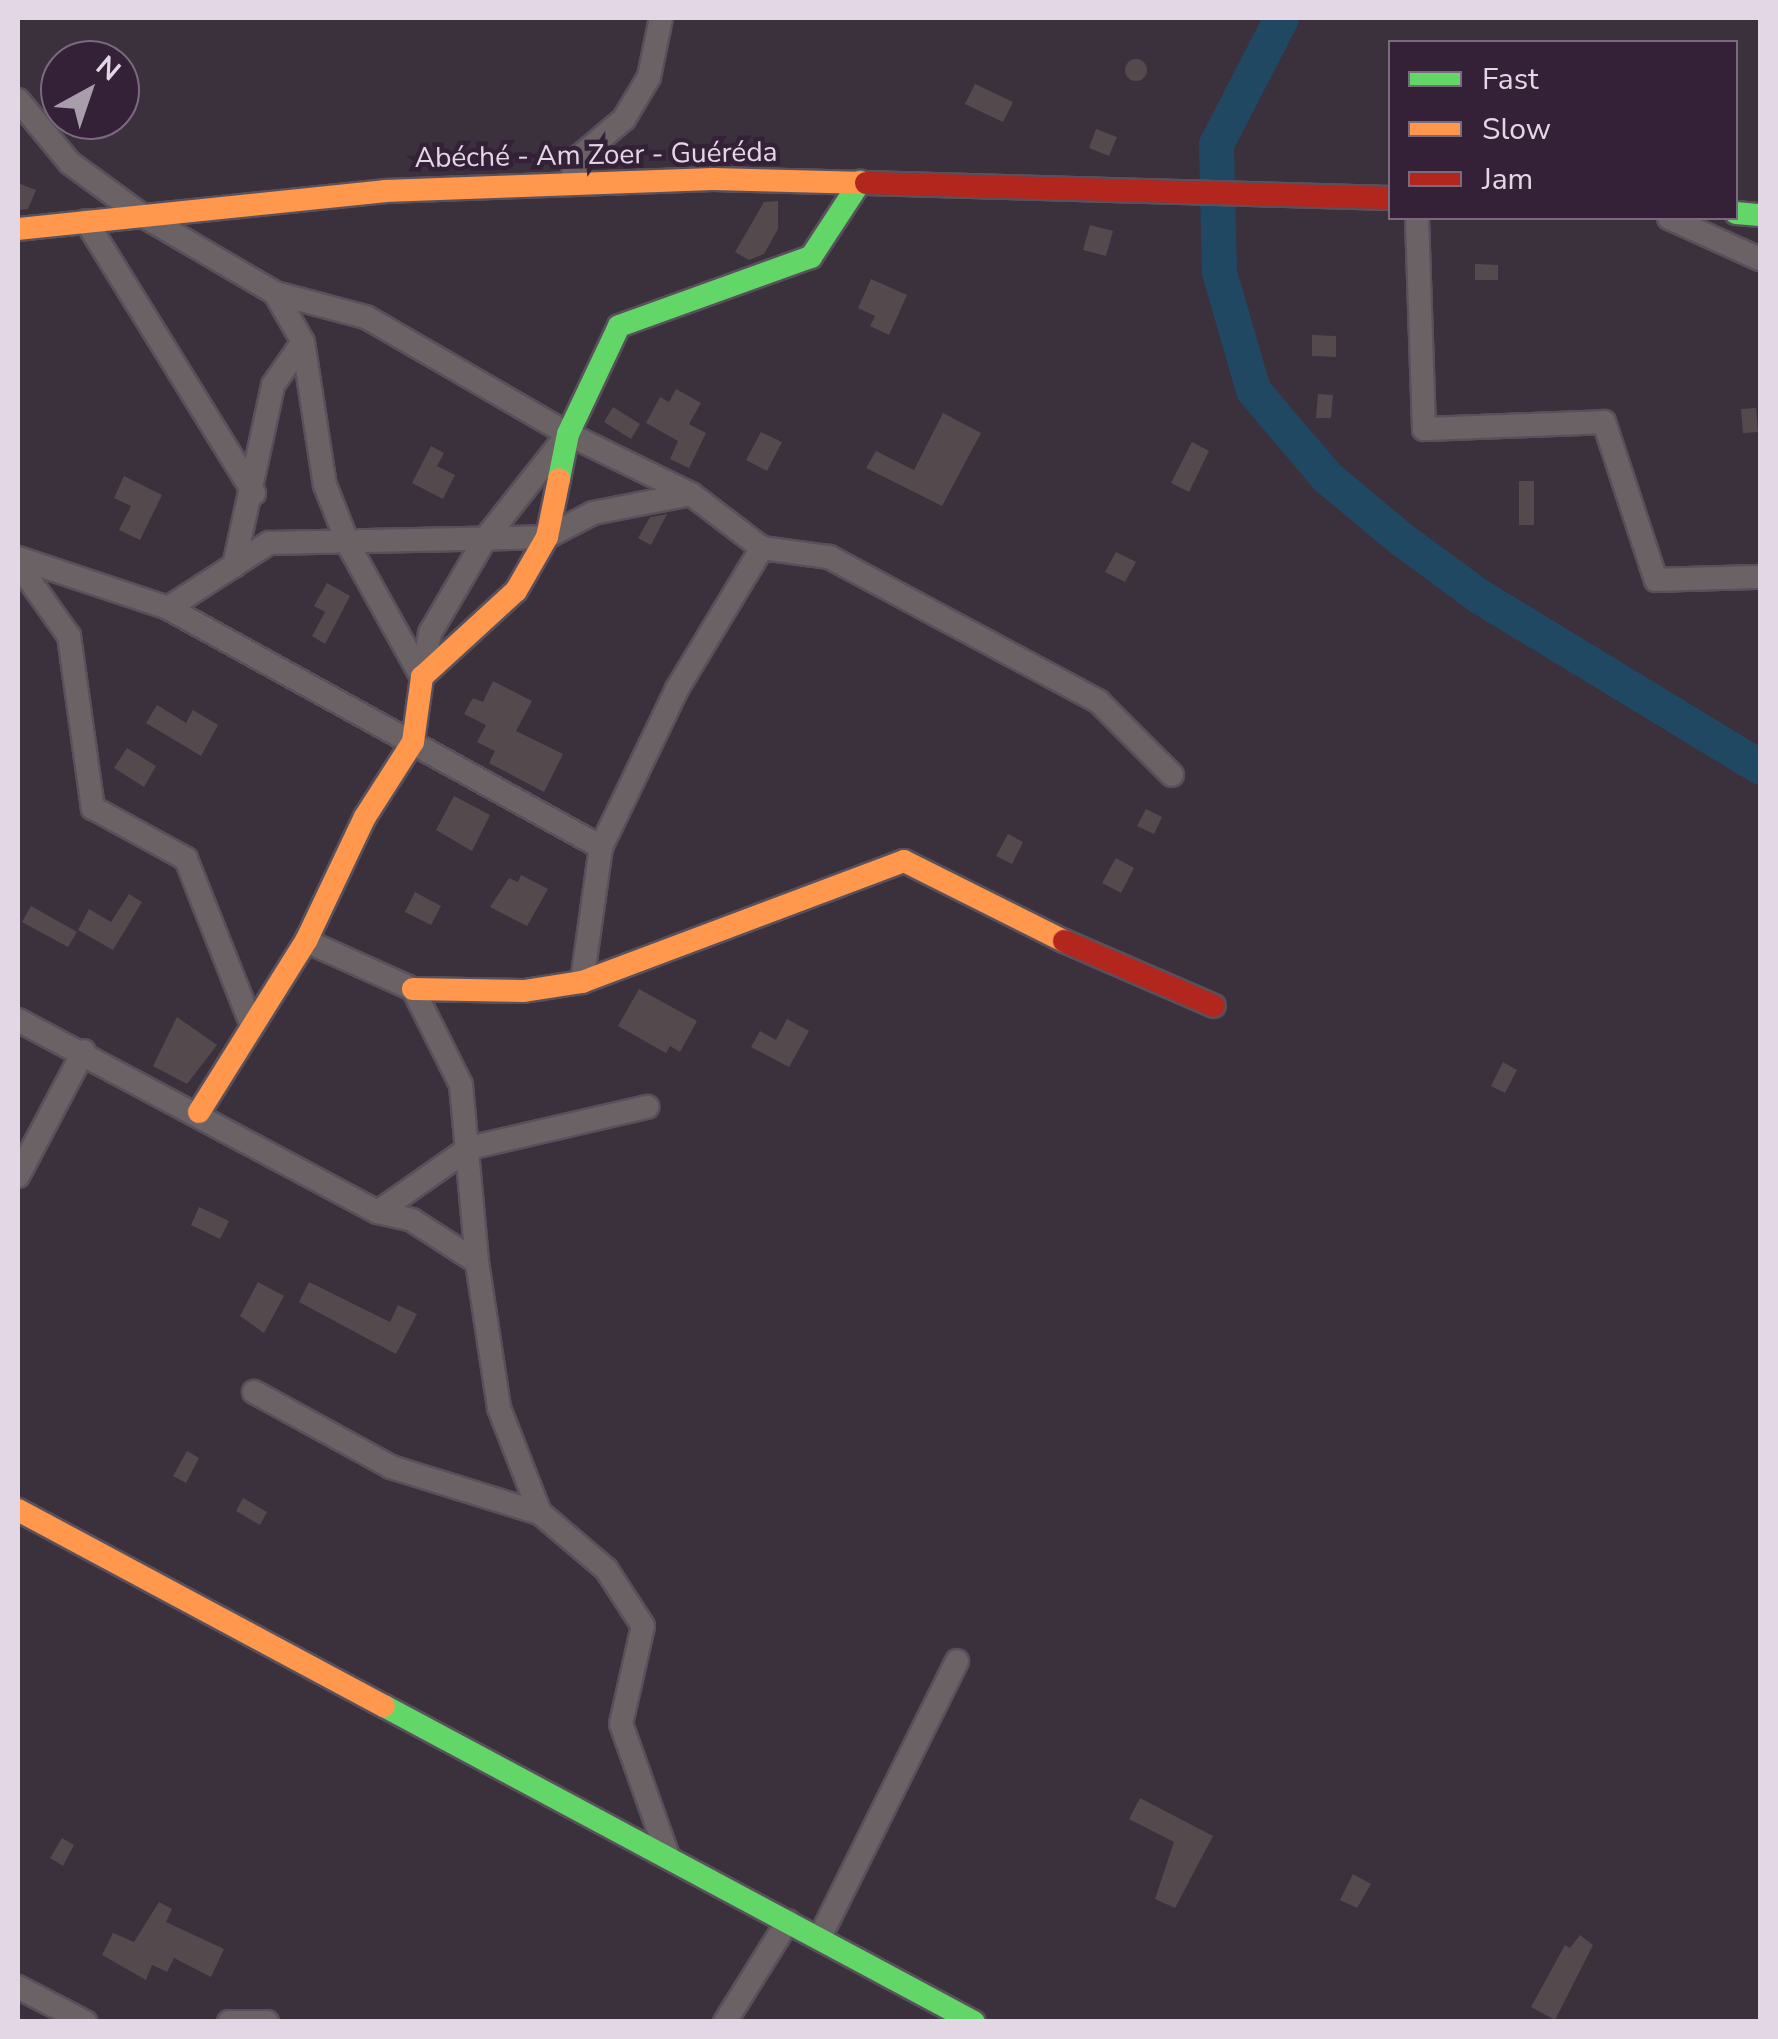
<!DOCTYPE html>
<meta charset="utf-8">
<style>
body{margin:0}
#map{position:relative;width:1778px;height:2039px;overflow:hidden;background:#3a313d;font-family:"Nunito Sans",sans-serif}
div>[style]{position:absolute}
.river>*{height:35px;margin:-17.5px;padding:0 17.5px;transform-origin:17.5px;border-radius:17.5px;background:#214863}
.building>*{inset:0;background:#54494d}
.round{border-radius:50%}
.roads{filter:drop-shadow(2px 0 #58505b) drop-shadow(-2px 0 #58505b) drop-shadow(0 2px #58505b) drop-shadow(0 -2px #58505b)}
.street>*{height:22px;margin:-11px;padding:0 11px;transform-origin:11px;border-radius:11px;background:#6b6265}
.fast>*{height:22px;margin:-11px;padding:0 11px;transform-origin:11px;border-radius:11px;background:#63d668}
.slow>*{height:22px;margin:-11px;padding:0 11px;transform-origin:11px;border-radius:11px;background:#ff974d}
.jam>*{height:22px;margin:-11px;padding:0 11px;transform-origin:11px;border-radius:11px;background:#b3261e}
span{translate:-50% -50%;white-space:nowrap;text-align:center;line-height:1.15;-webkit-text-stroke:9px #342138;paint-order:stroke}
.street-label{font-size:28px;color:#e3d7e6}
.frame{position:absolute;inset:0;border:20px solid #e3d7e6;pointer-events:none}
.legend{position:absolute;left:1388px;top:40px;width:350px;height:180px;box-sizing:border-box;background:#342138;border:2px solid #7a6a7e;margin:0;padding:12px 18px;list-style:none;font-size:30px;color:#e3d7e6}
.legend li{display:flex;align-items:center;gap:20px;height:50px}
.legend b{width:50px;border:2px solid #7a6a7e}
.north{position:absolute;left:40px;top:40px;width:100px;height:100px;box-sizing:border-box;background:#342138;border:2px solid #7a6a7e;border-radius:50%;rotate:40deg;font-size:28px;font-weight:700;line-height:40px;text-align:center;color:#e3d7e6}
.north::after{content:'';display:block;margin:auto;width:35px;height:45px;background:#a89dab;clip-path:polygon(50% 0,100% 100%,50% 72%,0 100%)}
</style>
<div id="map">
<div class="river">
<i style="left:1281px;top:18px;width:142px;rotate:117.3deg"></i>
<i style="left:1216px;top:144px;width:128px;rotate:88.7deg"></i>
<i style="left:1219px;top:272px;width:123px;rotate:73.9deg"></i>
<i style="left:1253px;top:390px;width:114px;rotate:49.6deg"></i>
<i style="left:1327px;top:477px;width:95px;rotate:39.9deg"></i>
<i style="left:1400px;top:538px;width:98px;rotate:36.3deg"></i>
<i style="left:1479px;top:596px;width:329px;rotate:31.3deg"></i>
</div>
<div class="building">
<i class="round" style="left:1125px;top:59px;width:22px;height:22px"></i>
<i style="clip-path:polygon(975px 84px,1013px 102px,1003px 122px,965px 104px)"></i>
<i style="clip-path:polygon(1096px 129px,1117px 137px,1109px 156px,1089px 148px)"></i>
<i style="clip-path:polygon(18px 183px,36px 190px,28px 209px,18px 210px)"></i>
<i style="clip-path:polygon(778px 201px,778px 229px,764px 254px,749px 260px,735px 252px,764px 202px)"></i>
<i style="clip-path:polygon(1090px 225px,1113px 231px,1106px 256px,1083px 250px)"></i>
<i style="clip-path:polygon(1475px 264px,1498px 265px,1498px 280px,1475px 280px)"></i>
<i style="clip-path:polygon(871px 279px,907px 295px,889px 335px,870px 326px,875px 316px,858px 308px)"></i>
<i style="clip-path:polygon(1312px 335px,1336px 336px,1336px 357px,1312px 356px)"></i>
<i style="clip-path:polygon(676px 389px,701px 403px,689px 424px,706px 433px,689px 468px,670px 459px,678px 441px,646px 423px,660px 397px,669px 402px)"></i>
<i style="clip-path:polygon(1318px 394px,1333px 395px,1331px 418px,1316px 418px)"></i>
<i style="clip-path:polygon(613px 407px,640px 424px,631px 439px,604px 422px)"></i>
<i style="clip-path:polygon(1756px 408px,1758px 432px,1743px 433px,1741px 409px)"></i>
<i style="clip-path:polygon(943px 413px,981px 433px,942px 506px,866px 468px,876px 451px,914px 470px)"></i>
<i style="clip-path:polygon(761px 432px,782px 442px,767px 471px,746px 460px)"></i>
<i style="clip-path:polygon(1192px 442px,1209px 451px,1189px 492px,1171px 483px)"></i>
<i style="clip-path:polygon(431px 446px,444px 453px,437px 466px,455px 475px,443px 499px,412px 483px)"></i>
<i style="clip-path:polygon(124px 476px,162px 495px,140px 540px,119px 530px,131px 506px,114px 498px)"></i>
<i style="clip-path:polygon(1519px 481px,1534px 481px,1534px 525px,1519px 525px)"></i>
<i style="clip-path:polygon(667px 514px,651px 545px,638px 538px,650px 517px)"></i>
<i style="clip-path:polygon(1116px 552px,1136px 562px,1125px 582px,1105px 572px)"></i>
<i style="clip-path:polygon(327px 583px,350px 596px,325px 644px,312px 636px,325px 612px,314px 606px)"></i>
<i style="clip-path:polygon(493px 681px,532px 701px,516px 731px,563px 754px,544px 792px,489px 763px,495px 751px,477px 742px,486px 725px,464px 714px,473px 698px,483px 702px)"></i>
<i style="clip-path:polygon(157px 705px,186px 723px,193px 710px,218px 725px,201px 756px,146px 723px)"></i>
<i style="clip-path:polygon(127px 748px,156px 766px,144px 787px,114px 768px)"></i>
<i style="clip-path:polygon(454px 796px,490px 815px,472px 851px,436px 830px)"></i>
<i style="clip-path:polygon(1146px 809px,1162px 817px,1154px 834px,1137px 826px)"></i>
<i style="clip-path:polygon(1008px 834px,1023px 842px,1012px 864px,996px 856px)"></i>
<i style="clip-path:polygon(1116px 858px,1134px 868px,1121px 893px,1102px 883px)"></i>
<i style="clip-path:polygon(521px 875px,548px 889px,527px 926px,490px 907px,509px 878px,518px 882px)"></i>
<i style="clip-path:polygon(415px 892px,441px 906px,431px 925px,405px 912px)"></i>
<i style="clip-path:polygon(129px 894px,142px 902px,113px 950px,78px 930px,89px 909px,111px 922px)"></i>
<i style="clip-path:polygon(31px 906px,77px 932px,68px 947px,22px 922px)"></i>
<i style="clip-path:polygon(639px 989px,697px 1021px,680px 1052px,670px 1046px,666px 1053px,618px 1026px)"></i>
<i style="clip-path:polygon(177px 1017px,217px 1045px,187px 1084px,153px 1066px)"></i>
<i style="clip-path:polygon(787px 1019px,809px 1031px,789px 1067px,751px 1047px,760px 1031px,776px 1040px)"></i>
<i style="clip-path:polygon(1503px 1062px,1517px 1070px,1505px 1093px,1491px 1086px)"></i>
<i style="clip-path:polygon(199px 1207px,229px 1221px,220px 1239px,191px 1225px)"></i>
<i style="clip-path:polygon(258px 1282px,284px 1296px,264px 1333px,240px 1316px)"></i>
<i style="clip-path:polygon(309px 1282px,390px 1322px,398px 1305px,417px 1314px,396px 1354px,299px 1302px)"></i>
<i style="clip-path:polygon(187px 1451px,199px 1458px,186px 1483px,173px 1476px)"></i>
<i style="clip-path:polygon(243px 1498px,267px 1512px,260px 1525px,236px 1511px)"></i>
<i style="clip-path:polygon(1140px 1798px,1213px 1836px,1175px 1908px,1155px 1899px,1174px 1842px,1129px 1819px)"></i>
<i style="clip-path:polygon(62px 1838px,74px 1845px,63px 1866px,50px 1858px)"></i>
<i style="clip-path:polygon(1353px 1874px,1371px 1884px,1357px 1908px,1340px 1900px)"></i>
<i style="clip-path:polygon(159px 1902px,172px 1909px,166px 1922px,224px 1949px,211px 1977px,174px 1958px,167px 1972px,152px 1965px,146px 1980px,102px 1955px,113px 1933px,134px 1942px)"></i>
<i style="clip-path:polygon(1580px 1935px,1593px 1945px,1555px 2020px,1531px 2007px,1565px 1945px,1570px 1948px)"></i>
</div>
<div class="roads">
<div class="street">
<i style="left:18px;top:100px;width:82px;rotate:50.5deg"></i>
<i style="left:70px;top:163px;width:87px;rotate:36.1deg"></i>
<i style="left:140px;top:214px;width:156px;rotate:30.3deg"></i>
<i style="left:275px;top:293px;width:94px;rotate:14.8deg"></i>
<i style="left:366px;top:317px;width:233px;rotate:30.1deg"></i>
<i style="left:568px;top:434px;width:134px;rotate:128.3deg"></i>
<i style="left:485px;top:539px;width:109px;rotate:120.3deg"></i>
<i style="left:430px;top:633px;width:45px;rotate:100.3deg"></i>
<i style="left:570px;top:183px;width:28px;rotate:-71deg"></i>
<i style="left:579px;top:157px;width:59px;rotate:-40.2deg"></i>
<i style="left:624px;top:119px;width:49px;rotate:-59.2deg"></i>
<i style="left:649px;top:77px;width:60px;rotate:-78.5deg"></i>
<i style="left:1417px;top:218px;width:211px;rotate:88.1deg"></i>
<i style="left:1424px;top:429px;width:180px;rotate:-2.2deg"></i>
<i style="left:1604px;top:422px;width:166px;rotate:71.8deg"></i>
<i style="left:1656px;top:580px;width:104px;rotate:-1.7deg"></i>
<i style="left:1669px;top:218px;width:100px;rotate:24.3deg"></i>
<i style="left:86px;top:221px;width:320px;rotate:58.3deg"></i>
<i style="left:275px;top:293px;width:56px;rotate:60.3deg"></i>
<i style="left:303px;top:342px;width:145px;rotate:81.3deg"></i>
<i style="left:325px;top:485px;width:66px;rotate:68.5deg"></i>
<i style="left:349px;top:546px;width:150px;rotate:60.9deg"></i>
<i style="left:568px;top:434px;width:137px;rotate:26deg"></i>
<i style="left:691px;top:494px;width:89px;rotate:37.3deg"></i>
<i style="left:762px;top:548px;width:68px;rotate:7.7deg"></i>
<i style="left:829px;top:557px;width:306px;rotate:28.2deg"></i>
<i style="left:1099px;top:702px;width:103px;rotate:45deg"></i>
<i style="left:18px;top:558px;width:158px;rotate:18.4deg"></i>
<i style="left:168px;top:608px;width:495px;rotate:28.9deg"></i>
<i style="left:18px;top:564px;width:88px;rotate:54.7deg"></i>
<i style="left:69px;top:636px;width:174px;rotate:82.1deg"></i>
<i style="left:93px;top:808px;width:106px;rotate:28.7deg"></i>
<i style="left:186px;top:859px;width:180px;rotate:68.4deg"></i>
<i style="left:234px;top:566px;width:185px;rotate:-77.8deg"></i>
<i style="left:273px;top:385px;width:52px;rotate:-55.1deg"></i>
<i style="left:168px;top:608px;width:120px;rotate:-32.8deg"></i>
<i style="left:269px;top:543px;width:278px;rotate:-1.2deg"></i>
<i style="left:547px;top:537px;width:52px;rotate:-27.6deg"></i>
<i style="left:593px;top:513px;width:100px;rotate:-11deg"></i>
<i style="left:306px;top:941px;width:117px;rotate:24.2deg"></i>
<i style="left:413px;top:989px;width:107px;rotate:63.4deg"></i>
<i style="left:461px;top:1085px;width:178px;rotate:84.8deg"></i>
<i style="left:582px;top:982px;width:136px;rotate:-82deg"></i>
<i style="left:601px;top:847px;width:175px;rotate:-64.3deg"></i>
<i style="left:677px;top:689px;width:165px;rotate:-58.9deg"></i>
<i style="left:18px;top:1020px;width:408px;rotate:28.1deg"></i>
<i style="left:378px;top:1212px;width:111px;rotate:-35.1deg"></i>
<i style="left:469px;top:1148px;width:183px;rotate:-13deg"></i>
<i style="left:18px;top:1176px;width:141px;rotate:-62.2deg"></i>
<i style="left:378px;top:1212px;width:35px;rotate:13deg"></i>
<i style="left:412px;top:1220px;width:77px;rotate:32.9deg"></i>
<i style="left:477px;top:1262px;width:148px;rotate:81.4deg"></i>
<i style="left:499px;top:1408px;width:113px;rotate:68.7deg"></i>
<i style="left:540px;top:1513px;width:87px;rotate:40.3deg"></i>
<i style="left:606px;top:1569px;width:68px;rotate:57deg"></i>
<i style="left:643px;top:1626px;width:100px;rotate:102.7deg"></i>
<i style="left:621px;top:1724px;width:140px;rotate:70.4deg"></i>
<i style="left:254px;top:1392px;width:156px;rotate:28.7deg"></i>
<i style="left:391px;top:1467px;width:156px;rotate:17.2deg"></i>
<i style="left:820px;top:1937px;width:308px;rotate:-63.6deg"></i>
<i style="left:18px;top:1987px;width:76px;rotate:27.6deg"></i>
<i style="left:229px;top:2022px;width:38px"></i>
<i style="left:725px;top:2022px;width:119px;rotate:-58deg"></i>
</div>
<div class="fast">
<i style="left:1736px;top:213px;width:24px;rotate:5deg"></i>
<i style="left:559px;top:479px;width:46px;rotate:-78.7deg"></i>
<i style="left:568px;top:434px;width:119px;rotate:-64.7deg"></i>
<i style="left:619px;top:326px;width:204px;rotate:-19.8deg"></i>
<i style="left:811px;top:257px;width:90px;rotate:-56.8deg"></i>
<i style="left:384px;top:1706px;width:669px;rotate:28.17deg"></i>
</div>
<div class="slow">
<i style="left:18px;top:229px;width:369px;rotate:-5.9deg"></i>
<i style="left:385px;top:191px;width:328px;rotate:-2.1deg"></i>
<i style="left:713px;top:179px;width:153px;rotate:1.5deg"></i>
<i style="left:413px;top:989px;width:111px;rotate:1deg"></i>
<i style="left:524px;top:991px;width:59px;rotate:-8.8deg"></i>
<i style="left:582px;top:982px;width:344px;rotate:-20.6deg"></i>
<i style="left:904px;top:861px;width:179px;rotate:26.6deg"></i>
<i style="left:199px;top:1112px;width:202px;rotate:-58deg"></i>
<i style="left:306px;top:941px;width:137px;rotate:-64.6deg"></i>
<i style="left:365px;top:817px;width:89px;rotate:-57.4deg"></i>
<i style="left:413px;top:742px;width:66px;rotate:-82.1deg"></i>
<i style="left:422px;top:677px;width:127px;rotate:-42.5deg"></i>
<i style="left:516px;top:591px;width:62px;rotate:-60.1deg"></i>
<i style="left:547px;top:537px;width:59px;rotate:-78.3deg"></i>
<i style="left:18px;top:1510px;width:415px;rotate:28.2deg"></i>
</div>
<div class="jam">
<i style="left:866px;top:183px;width:524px;rotate:1.64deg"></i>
<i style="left:1064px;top:941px;width:163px;rotate:23.4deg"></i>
</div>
</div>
<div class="street-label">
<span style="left:596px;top:155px;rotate:-1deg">Abéché - Am Zoer - Guéréda</span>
</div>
<div class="frame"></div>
<ul class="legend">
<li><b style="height:12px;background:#63d668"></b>Fast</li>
<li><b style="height:12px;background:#ff974d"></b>Slow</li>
<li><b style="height:12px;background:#b3261e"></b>Jam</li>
</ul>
<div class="north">N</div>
</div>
